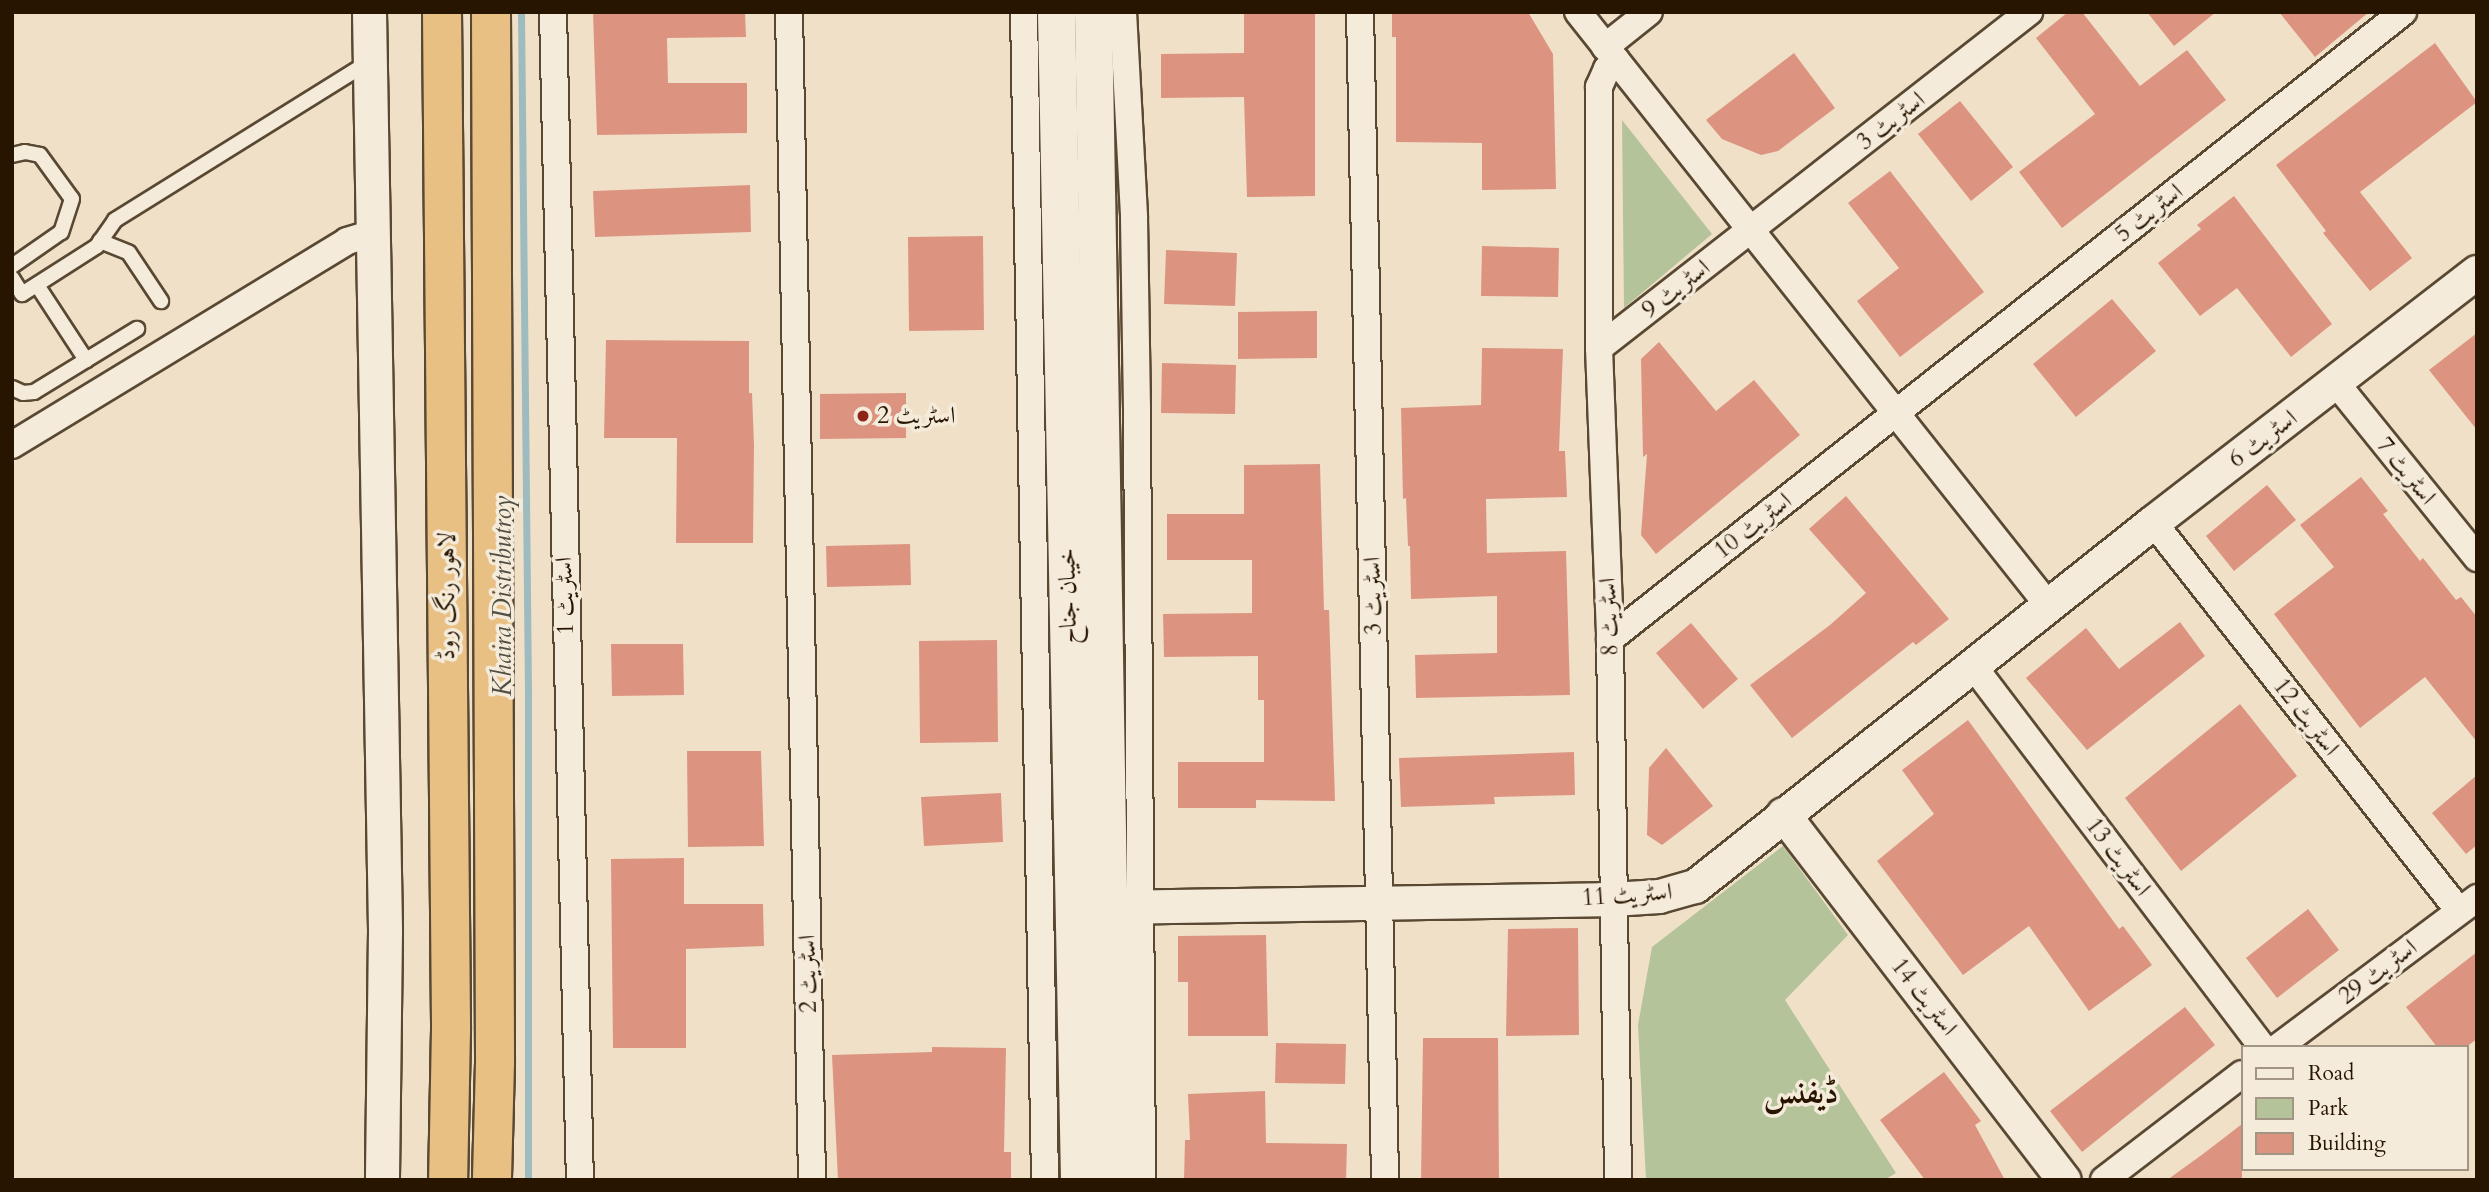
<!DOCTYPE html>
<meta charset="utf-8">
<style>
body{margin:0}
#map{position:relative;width:2489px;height:1192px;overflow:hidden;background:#f0e0c8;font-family:Cardo,Amiri,serif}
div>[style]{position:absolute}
.green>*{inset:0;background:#b4c39a}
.stream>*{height:7px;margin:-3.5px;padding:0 3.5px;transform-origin:3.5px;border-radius:3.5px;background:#9ebbbf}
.building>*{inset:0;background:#dc9481}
.roads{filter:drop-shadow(2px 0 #594832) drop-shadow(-2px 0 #594832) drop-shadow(0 2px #594832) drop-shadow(0 -2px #594832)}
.service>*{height:14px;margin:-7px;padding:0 7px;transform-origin:7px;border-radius:7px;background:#f5ebdb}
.minor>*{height:26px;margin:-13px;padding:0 13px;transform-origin:13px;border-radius:13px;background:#f5ebdb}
.tertiary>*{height:33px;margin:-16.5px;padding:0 16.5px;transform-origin:16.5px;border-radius:16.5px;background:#f5ebdb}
.secondary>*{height:37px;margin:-18.5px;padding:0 18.5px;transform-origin:18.5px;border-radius:18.5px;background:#f5ebdb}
.motorway>*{height:38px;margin:-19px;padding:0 19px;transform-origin:19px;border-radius:19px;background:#e8c084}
.dots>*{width:19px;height:19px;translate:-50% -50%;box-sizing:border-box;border:4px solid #f5ebdb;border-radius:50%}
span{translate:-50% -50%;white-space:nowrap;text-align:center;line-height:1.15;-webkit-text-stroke:7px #f5ebdb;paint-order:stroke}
.street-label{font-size:24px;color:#271500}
.poi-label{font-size:24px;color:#271500}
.left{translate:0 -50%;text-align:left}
.water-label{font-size:26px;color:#514f43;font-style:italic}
.district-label{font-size:32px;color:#271500;font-weight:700}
.frame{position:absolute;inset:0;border:14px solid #271500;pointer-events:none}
.legend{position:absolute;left:2241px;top:1045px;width:228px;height:126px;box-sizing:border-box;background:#f5ebdb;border:2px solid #a39583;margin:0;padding:9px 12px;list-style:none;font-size:21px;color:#271500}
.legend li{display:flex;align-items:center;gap:14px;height:35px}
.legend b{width:35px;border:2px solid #a39583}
</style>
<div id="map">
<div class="green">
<i style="clip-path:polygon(1622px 120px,1712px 234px,1624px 308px)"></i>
<i style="clip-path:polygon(1783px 846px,1848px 935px,1785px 1000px,1896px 1173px,1884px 1180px,1646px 1180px,1638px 1025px,1652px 947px)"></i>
</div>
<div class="stream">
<i style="left:521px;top:12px;width:683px;rotate:89.41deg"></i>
<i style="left:528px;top:695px;width:485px;rotate:90deg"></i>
</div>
<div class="building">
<i style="clip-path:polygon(593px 12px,745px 12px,746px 37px,667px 38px,668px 83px,747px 83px,747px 133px,597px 135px)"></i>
<i style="clip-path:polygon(1244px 12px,1315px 12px,1315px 196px,1247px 197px,1244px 97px,1161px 98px,1161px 54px,1244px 53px)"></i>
<i style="clip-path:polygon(1392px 12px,1528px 12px,1553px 54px,1556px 189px,1482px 190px,1482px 143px,1396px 142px,1396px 37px,1392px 37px)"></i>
<i style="clip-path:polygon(2068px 12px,2082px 12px,2140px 86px,2187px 50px,2226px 100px,2062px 228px,2019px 172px,2095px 114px,2036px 38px)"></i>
<i style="clip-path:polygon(2147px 12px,2216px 12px,2174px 46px)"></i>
<i style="clip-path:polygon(2279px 12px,2369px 12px,2315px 57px)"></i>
<i style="clip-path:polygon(2435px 43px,2477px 102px,2360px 192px,2412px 258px,2370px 291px,2323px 233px,2326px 231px,2276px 165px)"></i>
<i style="clip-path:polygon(1794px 53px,1835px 108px,1778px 151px,1761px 155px,1722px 139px,1706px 120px)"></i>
<i style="clip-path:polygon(1960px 101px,2013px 167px,1971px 201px,1918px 134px)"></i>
<i style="clip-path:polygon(1890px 171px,1984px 292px,1900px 357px,1857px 301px,1899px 268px,1848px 203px)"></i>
<i style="clip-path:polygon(750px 185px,751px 232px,595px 237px,593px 191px)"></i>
<i style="clip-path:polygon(2234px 196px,2332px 324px,2291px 357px,2237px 288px,2200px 316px,2158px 263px,2201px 229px,2197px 225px)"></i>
<i style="clip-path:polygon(983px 236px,984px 330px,909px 331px,908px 237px)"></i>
<i style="clip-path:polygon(1482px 246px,1559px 248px,1558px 297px,1481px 296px)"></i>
<i style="clip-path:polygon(1166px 250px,1237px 253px,1235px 306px,1164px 304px)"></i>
<i style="clip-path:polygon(2112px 299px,2156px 351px,2076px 417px,2033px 364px)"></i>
<i style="clip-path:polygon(1317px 311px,1317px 358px,1238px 359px,1238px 312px)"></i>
<i style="clip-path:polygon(2477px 333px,2477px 430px,2429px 370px)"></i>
<i style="clip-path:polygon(606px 340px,749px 341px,749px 393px,752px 393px,754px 445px,753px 543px,676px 543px,677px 438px,604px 438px)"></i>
<i style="clip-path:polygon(1659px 342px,1716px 411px,1754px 380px,1800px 435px,1656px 554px,1641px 535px,1647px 454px,1643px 457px,1641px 359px)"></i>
<i style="clip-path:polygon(1482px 348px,1563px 349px,1559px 451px,1565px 451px,1567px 497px,1486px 499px,1487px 553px,1566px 551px,1570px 695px,1416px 698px,1415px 655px,1497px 653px,1497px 596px,1411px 599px,1410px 546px,1408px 546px,1406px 498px,1403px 499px,1401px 408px,1481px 405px)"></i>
<i style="clip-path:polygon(1162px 363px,1236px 365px,1235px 414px,1161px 413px)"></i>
<i style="clip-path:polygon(906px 393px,906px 438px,820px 439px,820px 394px)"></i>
<i style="clip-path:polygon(1320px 464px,1324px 610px,1329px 610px,1335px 801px,1256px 800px,1256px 808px,1178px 808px,1178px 762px,1264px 762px,1264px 700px,1258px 700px,1258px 656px,1164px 657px,1163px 614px,1252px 613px,1252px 560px,1167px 560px,1167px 514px,1244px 514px,1244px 465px)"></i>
<i style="clip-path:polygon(2361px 477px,2388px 511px,2383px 514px,2420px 561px,2423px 558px,2456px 600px,2461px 597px,2477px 617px,2477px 742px,2425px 677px,2360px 728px,2274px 614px,2334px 567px,2300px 525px)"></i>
<i style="clip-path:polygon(2267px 485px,2296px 520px,2234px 571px,2206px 536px)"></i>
<i style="clip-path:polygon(1846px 496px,1949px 619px,1916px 645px,1913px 642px,1792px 738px,1750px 685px,1830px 625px,1866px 593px,1809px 529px)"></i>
<i style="clip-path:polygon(910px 544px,911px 585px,827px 587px,826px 546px)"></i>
<i style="clip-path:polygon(2180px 622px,2205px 656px,2087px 750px,2026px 678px,2086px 628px,2119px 669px)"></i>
<i style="clip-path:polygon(1691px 623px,1738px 679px,1703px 709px,1656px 653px)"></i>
<i style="clip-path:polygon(997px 640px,998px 742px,920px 743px,919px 641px)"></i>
<i style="clip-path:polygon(611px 644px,683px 644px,684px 695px,612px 696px)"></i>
<i style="clip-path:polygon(2240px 704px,2297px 776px,2181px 871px,2125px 798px)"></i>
<i style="clip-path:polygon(1968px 720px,2119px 929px,2123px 926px,2152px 965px,2089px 1011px,2029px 926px,1963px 975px,1877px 861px,1934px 814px,1902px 770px)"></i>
<i style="clip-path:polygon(1666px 748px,1713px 806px,1662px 845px,1647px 835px,1649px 768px)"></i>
<i style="clip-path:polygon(687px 751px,761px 751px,764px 846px,688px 847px)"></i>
<i style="clip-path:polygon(1574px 752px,1575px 795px,1494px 797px,1495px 804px,1401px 807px,1399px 758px)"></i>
<i style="clip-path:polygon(2477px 775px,2477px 845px,2466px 854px,2432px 813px)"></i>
<i style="clip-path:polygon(1001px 793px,1003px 842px,924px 846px,921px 797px)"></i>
<i style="clip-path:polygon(684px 858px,684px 904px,763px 904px,764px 946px,686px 949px,686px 1048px,613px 1048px,611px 859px)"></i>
<i style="clip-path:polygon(2308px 909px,2339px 950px,2277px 998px,2246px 958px)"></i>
<i style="clip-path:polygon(1578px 928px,1579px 1035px,1506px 1036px,1508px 929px)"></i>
<i style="clip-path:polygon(1266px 935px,1268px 1036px,1188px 1036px,1188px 982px,1178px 982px,1178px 936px)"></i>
<i style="clip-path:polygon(2477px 952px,2477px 1039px,2466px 1047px,2437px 1047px,2406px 1007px)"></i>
<i style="clip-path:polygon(2185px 1007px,2215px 1045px,2082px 1152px,2050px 1111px)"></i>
<i style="clip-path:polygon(1423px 1038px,1498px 1038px,1499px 1180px,1421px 1180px)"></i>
<i style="clip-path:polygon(1276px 1043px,1346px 1044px,1345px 1084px,1275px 1083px)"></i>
<i style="clip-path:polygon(932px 1047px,1006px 1048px,1004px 1152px,1011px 1152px,1011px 1180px,838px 1180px,832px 1055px,932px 1052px)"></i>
<i style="clip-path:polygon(1944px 1072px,1981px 1121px,1975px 1125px,2005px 1180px,1925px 1180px,1880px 1120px)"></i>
<i style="clip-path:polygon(1265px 1091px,1266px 1143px,1347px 1144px,1346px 1180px,1184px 1180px,1185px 1140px,1190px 1140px,1188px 1094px)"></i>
<i style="clip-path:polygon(2242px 1124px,2242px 1180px,2167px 1180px,2203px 1154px)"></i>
</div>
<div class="roads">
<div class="service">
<i style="left:12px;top:155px;width:13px;rotate:-13deg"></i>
<i style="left:25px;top:152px;width:15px;rotate:11deg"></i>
<i style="left:40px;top:155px;width:54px;rotate:54deg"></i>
<i style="left:72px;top:199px;width:35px;rotate:108deg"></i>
<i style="left:61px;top:232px;width:60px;rotate:145.2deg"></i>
<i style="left:100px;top:241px;width:31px;rotate:22deg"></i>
<i style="left:129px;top:253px;width:58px;rotate:56.3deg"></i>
<i style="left:12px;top:278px;width:19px;rotate:58deg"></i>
<i style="left:22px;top:294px;width:89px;rotate:-32.6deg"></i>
<i style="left:97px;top:246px;width:32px;rotate:-55deg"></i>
<i style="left:115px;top:220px;width:299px;rotate:-31.9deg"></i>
<i style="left:37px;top:285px;width:90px;rotate:56.8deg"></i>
<i style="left:12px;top:388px;width:12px;rotate:24deg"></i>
<i style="left:23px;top:393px;width:11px;rotate:-5deg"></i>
<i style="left:34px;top:392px;width:121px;rotate:-31.5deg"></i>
</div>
<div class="minor">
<i style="left:553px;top:12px;width:1168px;rotate:88.68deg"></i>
<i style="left:789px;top:12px;width:1168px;rotate:88.87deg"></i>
<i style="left:1024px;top:12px;width:1168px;rotate:88.97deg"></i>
<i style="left:1123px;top:12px;width:206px;rotate:86.9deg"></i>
<i style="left:1134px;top:218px;width:191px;rotate:89.1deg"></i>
<i style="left:1137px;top:409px;width:771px;rotate:89.63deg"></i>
<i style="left:1360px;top:12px;width:1168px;rotate:88.77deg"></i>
<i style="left:1578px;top:12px;width:757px;rotate:51.6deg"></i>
<i style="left:1605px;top:47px;width:56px;rotate:-38.5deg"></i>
<i style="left:1616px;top:60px;width:13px;rotate:135deg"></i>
<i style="left:1607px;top:69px;width:20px;rotate:114deg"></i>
<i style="left:1599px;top:87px;width:261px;rotate:90deg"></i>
<i style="left:1599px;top:348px;width:291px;rotate:87.8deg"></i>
<i style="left:1610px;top:639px;width:541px;rotate:89.15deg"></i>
<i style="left:1599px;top:348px;width:546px;rotate:-38deg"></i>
<i style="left:2336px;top:383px;width:225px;rotate:51.1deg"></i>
<i style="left:12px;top:445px;width:392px;rotate:-31.3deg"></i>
<i style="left:347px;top:241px;width:28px;rotate:-17deg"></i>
<i style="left:2153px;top:522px;width:495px;rotate:51.8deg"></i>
<i style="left:1610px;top:639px;width:1011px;rotate:-38.33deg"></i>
<i style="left:1974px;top:667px;width:477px;rotate:52.8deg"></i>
<i style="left:2278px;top:1047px;width:249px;rotate:-36.8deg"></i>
<i style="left:2104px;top:1180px;width:174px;rotate:-37.5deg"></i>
</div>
<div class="tertiary">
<i style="left:369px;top:12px;width:919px;rotate:89deg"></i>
<i style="left:385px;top:931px;width:249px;rotate:90.7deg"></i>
<i style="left:1783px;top:814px;width:461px;rotate:52.5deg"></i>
<i style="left:1108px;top:907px;width:504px;rotate:-0.91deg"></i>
<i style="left:1612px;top:899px;width:47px;rotate:-3.7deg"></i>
<i style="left:1659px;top:896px;width:37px;rotate:-16deg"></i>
<i style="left:1695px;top:886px;width:585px;rotate:-38.48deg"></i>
<i style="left:2153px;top:522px;width:409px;rotate:-37.7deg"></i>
</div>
<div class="secondary">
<i style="left:1056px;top:12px;width:1168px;rotate:88.87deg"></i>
<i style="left:1093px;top:12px;width:1168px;rotate:89.02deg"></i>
</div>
<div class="motorway">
<i style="left:442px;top:12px;width:1018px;rotate:89.49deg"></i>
<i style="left:451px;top:1030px;width:150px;rotate:91.1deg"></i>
<i style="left:491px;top:12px;width:1051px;rotate:89.78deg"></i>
<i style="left:495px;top:1063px;width:117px;rotate:91.5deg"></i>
</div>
</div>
<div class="dots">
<i style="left:863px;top:416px;background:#8f2418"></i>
</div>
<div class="street-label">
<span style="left:1891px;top:121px;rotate:-38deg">اسٹریٹ 3</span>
<span style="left:2149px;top:213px;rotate:-38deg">اسٹریٹ 5</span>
<span style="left:1676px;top:289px;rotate:-38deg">اسٹریٹ 9</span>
<span style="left:2263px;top:439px;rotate:-37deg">اسٹریٹ 6</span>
<span style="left:2406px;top:471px;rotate:51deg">اسٹریٹ 7</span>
<span style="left:1753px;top:526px;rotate:-38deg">اسٹریٹ 10</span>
<span style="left:447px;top:596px;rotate:-90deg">لاہور رنگ روڈ</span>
<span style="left:565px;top:596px;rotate:-91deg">اسٹریٹ 1</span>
<span style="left:1068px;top:596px;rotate:-91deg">خیبان جناح</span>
<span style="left:1373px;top:596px;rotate:-91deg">اسٹریٹ 3</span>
<span style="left:1609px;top:617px;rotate:-92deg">اسٹریٹ 8</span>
<span style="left:2306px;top:717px;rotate:52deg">اسٹریٹ 12</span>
<span style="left:2118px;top:857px;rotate:53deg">اسٹریٹ 13</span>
<span style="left:1627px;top:895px;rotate:-4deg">اسٹریٹ 11</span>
<span style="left:2378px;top:972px;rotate:-37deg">اسٹریٹ 29</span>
<span style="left:808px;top:974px;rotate:-91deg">اسٹریٹ 2</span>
<span style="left:1924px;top:997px;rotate:52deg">اسٹریٹ 14</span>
</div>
<div class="poi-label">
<span class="left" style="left:877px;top:416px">اسٹریٹ 2</span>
</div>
<div class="water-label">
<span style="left:503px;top:596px;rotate:-90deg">Khaira Distributroy</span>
</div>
<div class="district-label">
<span style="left:1801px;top:1093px">ڈیفنس</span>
</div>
<div class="frame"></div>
<ul class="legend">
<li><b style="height:9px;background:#f5ebdb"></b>Road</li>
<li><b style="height:19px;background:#b4c39a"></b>Park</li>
<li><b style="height:19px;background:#dc9481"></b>Building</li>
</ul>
</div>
